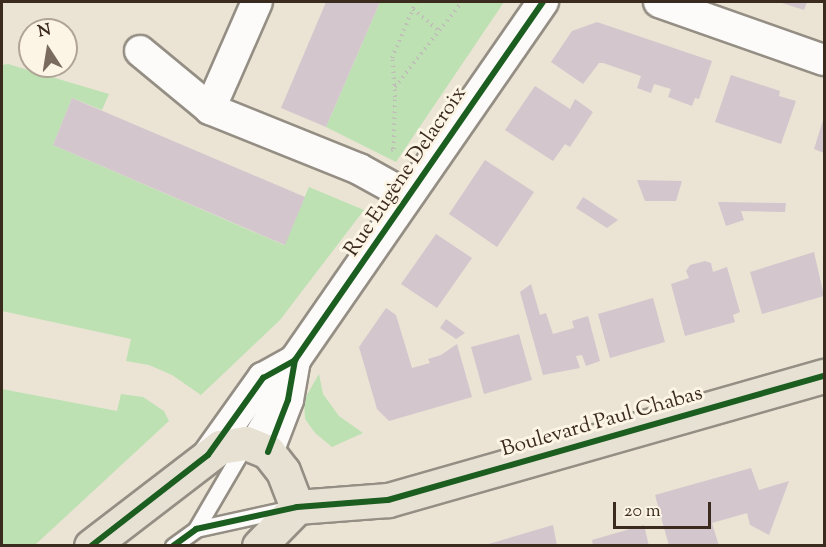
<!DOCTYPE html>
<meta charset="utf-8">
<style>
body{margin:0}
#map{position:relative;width:826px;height:547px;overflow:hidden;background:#ebe4d5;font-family:"Sorts Mill Goudy",serif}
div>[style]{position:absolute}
.green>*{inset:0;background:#bde1b3}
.building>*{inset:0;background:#d3c6cd}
.path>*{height:4px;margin-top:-2px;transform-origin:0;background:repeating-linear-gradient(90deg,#c0bcb8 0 1.5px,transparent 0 6px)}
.roads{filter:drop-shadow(2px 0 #948e84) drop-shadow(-2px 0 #948e84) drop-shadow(0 2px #948e84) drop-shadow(0 -2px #948e84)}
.lane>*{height:15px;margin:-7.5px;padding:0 7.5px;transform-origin:7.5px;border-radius:7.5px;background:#fcfbf9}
.street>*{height:30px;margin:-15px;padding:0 15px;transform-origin:15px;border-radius:15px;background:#fcfbf9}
.primary>*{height:33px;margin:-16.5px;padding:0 16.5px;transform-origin:16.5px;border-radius:16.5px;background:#e7e1d4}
.cycleway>*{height:6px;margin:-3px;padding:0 3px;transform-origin:3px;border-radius:3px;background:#1b5e20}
span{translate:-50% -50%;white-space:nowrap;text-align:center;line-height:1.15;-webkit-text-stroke:6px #fcf5e5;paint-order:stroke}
.street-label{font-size:21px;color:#3b2a1e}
.frame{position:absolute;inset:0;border:3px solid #3b2a1e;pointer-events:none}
.north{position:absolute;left:18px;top:18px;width:60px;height:60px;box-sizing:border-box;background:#fcf5e5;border:2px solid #afa495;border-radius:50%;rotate:348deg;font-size:16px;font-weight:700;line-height:24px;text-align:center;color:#3b2a1e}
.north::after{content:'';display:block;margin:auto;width:21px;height:27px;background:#796b5e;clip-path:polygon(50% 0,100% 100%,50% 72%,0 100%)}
.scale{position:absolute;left:613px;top:502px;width:98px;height:27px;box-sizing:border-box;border:3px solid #3b2a1e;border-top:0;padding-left:8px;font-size:18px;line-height:21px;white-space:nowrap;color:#3b2a1e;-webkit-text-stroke:4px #fcf5e5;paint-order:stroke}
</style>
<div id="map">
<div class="green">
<i style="clip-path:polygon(380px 2px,504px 2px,396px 162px,326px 127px)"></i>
<i style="clip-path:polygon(8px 64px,109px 94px,102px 110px,72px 98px,53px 145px,284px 245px,309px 187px,364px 210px,280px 320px,201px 395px,172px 375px,149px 365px,126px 361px,131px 339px,2px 311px,2px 65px)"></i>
<i style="clip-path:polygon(319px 374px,323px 394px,339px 416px,363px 433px,332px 447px,315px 433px,305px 419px,304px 400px)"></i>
<i style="clip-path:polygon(2px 389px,117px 411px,121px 394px,143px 397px,164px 411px,169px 421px,35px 545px,2px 545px)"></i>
</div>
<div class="building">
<i style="clip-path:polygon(326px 2px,380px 2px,326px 127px,281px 108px)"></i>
<i style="clip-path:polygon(779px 2px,807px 2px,804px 10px)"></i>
<i style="clip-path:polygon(597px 22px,712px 61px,699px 99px,695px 98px,692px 106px,668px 97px,671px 89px,654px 84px,651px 93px,637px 88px,641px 76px,603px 63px,599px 63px,583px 84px,551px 62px,572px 31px)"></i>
<i style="clip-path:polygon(731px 75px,780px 91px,779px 96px,796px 101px,781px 144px,715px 122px)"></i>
<i style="clip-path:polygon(535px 86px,570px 109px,575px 99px,593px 112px,570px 147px,565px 144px,553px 161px,505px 130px)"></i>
<i style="clip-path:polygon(72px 98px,305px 197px,285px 245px,53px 145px)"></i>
<i style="clip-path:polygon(824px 117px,824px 153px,814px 149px)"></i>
<i style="clip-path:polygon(485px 160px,534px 192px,497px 247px,449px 214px)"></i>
<i style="clip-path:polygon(637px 180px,682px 181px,676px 201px,645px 201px)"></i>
<i style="clip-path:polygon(583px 197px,618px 220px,607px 228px,576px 208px)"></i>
<i style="clip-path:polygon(718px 202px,786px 203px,785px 212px,741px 211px,744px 220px,726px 226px)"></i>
<i style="clip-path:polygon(436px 234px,472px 258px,437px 308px,401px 284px)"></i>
<i style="clip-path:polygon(814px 252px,824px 296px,762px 314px,750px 272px)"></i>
<i style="clip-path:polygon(705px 261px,711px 263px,713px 272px,727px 267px,740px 312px,733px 315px,735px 322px,685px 336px,671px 284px,689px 278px,686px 271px,690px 265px)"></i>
<i style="clip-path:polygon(531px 284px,540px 315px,546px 313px,553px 334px,574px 328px,572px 321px,588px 316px,600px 361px,586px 366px,582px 355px,576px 356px,580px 368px,543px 375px,520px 292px)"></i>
<i style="clip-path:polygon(653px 298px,665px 342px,610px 358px,598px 314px)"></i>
<i style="clip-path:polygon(386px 308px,396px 315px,412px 368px,430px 363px,428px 359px,441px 355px,457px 344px,472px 397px,389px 421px,377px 409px,359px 347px)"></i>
<i style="clip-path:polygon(446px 319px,465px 333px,456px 339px,440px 328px)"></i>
<i style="clip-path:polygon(519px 334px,532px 380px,484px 394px,471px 347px)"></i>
<i style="clip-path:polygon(751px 468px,759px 490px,789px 481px,769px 535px,750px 525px,747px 513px,712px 523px,719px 546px,669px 546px,655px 495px)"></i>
<i style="clip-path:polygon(553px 525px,557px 546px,485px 546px,485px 545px)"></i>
<i style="clip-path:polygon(644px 525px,649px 546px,593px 546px,592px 540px)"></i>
</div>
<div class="path">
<i style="left:413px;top:9px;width:35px;rotate:40deg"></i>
<i style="left:395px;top:87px;width:108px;rotate:-51.8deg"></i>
<i style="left:391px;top:150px;width:3px;rotate:-18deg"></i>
<i style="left:394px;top:149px;width:52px;rotate:-88.9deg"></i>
<i style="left:395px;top:97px;width:39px;rotate:-94deg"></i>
<i style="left:392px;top:58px;width:61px;rotate:-66.8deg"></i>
</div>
<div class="roads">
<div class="lane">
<i style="left:196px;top:529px;width:93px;rotate:-12.4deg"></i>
<i style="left:173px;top:546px;width:29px;rotate:-36deg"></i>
<i style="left:196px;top:529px;width:173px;rotate:-59.7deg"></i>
</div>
<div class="street">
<i style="left:659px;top:2px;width:175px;rotate:19.4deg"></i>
<i style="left:140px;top:51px;width:91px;rotate:39.6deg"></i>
<i style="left:210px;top:109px;width:161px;rotate:21.9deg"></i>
<i style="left:359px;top:169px;width:56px;rotate:28.9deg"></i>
<i style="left:210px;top:109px;width:117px;rotate:-66.3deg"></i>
<i style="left:268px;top:452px;width:56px;rotate:-69deg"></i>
<i style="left:288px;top:400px;width:41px;rotate:-80.1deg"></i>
<i style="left:208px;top:455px;width:95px;rotate:-54.5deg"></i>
<i style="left:263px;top:378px;width:37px;rotate:-29deg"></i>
<i style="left:295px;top:360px;width:436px;rotate:-55.3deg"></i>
</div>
<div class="primary">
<i style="left:91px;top:546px;width:163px;rotate:-37.5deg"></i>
<i style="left:220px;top:447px;width:26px;rotate:-9deg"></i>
<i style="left:246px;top:443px;width:24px;rotate:22deg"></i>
<i style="left:268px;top:452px;width:24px;rotate:52deg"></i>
<i style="left:283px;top:471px;width:39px;rotate:69deg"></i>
<i style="left:259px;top:546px;width:54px;rotate:-45.7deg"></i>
<i style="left:297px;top:507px;width:91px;rotate:-4.4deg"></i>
<i style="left:388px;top:500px;width:453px;rotate:-15.9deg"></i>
</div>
</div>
<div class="cycleway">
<i style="left:268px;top:452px;width:56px;rotate:-69deg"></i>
<i style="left:288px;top:400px;width:41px;rotate:-80.1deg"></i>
<i style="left:91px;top:546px;width:148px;rotate:-37.9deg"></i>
<i style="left:208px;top:455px;width:95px;rotate:-54.5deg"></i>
<i style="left:263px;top:378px;width:37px;rotate:-29deg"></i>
<i style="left:295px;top:360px;width:436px;rotate:-55.3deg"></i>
<i style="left:173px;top:546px;width:29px;rotate:-36deg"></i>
<i style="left:196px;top:529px;width:103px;rotate:-12.3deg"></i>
<i style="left:297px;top:507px;width:91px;rotate:-4.4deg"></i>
<i style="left:388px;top:500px;width:453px;rotate:-15.9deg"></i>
</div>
<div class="street-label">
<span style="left:406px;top:172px;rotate:-56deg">Rue Eugène Delacroix</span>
<span style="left:602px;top:422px;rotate:-16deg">Boulevard Paul Chabas</span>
</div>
<div class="frame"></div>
<div class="north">N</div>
<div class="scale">20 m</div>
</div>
